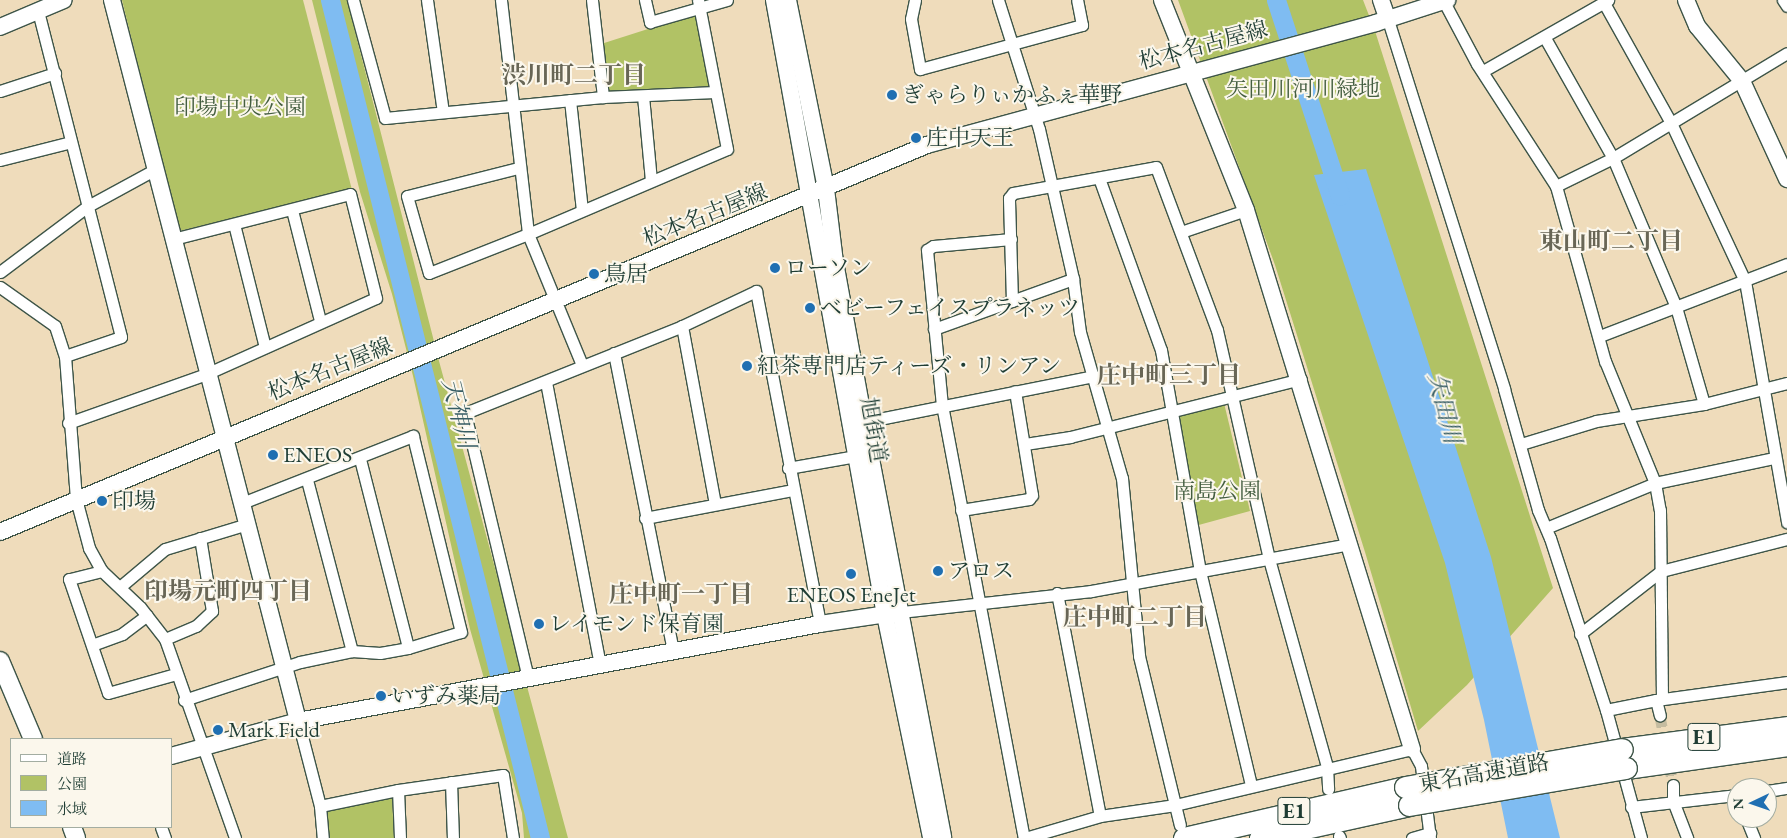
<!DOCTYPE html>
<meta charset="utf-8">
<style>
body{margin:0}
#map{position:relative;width:1787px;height:838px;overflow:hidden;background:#efdcbb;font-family:"EB Garamond","Noto Serif JP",serif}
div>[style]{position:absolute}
.green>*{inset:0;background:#b1c265}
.water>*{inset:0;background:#7fbcf2}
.river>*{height:19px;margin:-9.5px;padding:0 9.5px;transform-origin:9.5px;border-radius:9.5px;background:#7fbcf2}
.street-tunnel>*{height:11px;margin-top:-5.5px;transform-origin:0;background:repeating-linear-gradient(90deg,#c5bca0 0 11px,transparent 0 16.5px)}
.roads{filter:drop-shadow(1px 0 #3e5548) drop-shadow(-1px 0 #3e5548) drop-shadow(0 1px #3e5548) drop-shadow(0 -1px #3e5548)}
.street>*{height:11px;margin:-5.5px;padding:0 5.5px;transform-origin:5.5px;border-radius:5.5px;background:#fff}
.secondary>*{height:16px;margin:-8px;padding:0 8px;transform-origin:8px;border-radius:8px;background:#fff}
.primary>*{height:18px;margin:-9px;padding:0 9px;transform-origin:9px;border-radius:9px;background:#fff}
.highway>*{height:21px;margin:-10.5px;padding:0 10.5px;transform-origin:10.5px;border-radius:10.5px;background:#fff}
.bridges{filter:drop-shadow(1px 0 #3e5548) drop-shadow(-1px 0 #3e5548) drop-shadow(0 1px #3e5548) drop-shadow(0 -1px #3e5548)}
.highway-bridge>*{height:21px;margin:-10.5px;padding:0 10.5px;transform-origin:10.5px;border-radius:10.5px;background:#fff}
.dots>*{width:14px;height:14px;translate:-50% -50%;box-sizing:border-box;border:2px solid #fbf7ec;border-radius:50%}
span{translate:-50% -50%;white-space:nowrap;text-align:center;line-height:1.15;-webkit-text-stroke:4px #fbf7ec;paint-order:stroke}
.shield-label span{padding:1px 4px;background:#fbf7ec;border:1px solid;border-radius:4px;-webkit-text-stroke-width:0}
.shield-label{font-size:21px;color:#1f3d34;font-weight:700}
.street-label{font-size:22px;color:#1f3d34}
.park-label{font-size:22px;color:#445e40}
.poi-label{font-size:22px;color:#1f3d34}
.left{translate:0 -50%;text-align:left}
.neighbourhood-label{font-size:24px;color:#686656;font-weight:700}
.water-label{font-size:24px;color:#375d64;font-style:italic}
.legend{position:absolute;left:10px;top:738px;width:162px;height:90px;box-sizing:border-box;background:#fbf7ec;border:1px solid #a3ada2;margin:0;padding:6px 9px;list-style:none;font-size:15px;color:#1f3d34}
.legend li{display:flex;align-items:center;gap:10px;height:25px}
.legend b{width:25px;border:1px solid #a3ada2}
.north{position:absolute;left:1727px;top:778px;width:50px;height:50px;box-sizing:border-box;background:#fbf7ec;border:1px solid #a3ada2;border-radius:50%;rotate:267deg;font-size:14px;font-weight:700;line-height:20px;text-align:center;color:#1f3d34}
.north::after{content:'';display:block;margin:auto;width:18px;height:22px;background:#1f6fb2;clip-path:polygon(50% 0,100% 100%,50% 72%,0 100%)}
</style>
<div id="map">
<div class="green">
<i style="clip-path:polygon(122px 0,303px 0,352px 190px,179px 231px)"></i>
<i style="clip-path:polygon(312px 0,347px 0,439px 361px,568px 838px,524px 838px,522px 813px,470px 629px,413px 376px,392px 294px,360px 192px)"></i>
<i style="clip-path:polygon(1178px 0,1363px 0,1375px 31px,1553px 588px,1467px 685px,1418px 731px,1365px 552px,1275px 265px)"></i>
<i style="clip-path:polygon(698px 13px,709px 86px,606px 92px,601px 44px)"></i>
<i style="clip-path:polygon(1224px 403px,1250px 511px,1195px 526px,1179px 416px)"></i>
<i style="clip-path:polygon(392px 797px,394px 838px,328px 838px,325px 809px)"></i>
</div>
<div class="water">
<i style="clip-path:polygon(1366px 169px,1491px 557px,1560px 838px,1508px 838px,1484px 720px,1445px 563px,1314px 175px)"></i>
</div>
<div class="river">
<i style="left:330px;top:0;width:864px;rotate:75.93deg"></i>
<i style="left:1276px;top:0;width:206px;rotate:71.9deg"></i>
</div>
<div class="street-tunnel">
<i style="left:1660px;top:716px;width:70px;rotate:79.3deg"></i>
</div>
<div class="roads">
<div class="street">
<i style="left:353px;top:0;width:122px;rotate:74.8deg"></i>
<i style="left:385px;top:118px;width:219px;rotate:-5.5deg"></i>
<i style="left:603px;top:97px;width:112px;rotate:-2.6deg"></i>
<i style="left:427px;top:0;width:113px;rotate:81.9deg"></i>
<i style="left:501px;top:0;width:236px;rotate:83.4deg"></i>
<i style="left:528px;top:234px;width:142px;rotate:67.6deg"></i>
<i style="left:592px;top:0;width:98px;rotate:83.5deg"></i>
<i style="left:645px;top:0;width:23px;rotate:77deg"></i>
<i style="left:650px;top:22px;width:80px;rotate:-15.9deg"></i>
<i style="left:915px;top:0;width:19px;rotate:102deg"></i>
<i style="left:911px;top:19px;width:51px;rotate:79.8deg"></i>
<i style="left:920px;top:69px;width:168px;rotate:-15.2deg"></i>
<i style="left:1082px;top:25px;width:25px;rotate:-101deg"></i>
<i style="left:998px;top:0;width:135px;rotate:72.4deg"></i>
<i style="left:1039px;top:129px;width:154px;rotate:77.2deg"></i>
<i style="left:1073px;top:279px;width:53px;rotate:82.5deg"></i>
<i style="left:1080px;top:332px;width:152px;rotate:74deg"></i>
<i style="left:1122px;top:478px;width:179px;rotate:84.5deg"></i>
<i style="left:1139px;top:656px;width:174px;rotate:76.4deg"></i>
<i style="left:1443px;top:0;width:72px;rotate:62deg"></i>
<i style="left:1477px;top:64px;width:145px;rotate:57.1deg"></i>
<i style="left:1556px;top:186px;width:182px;rotate:74.4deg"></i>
<i style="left:1605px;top:361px;width:132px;rotate:67.7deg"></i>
<i style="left:1655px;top:483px;width:27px;rotate:80deg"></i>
<i style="left:1660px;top:510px;width:189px;rotate:89.4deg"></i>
<i style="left:1783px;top:0;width:7px;rotate:56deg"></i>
<i style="left:1604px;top:3px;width:137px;rotate:60.8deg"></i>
<i style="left:1671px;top:123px;width:174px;rotate:64.9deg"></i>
<i style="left:1745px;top:281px;width:245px;rotate:80.1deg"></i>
<i style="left:38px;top:11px;width:336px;rotate:75.7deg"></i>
<i style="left:121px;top:337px;width:59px;rotate:161.3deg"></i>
<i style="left:1388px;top:20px;width:387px;rotate:72.5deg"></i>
<i style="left:1504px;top:389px;width:126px;rotate:74.3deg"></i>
<i style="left:1538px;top:510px;width:30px;rotate:67deg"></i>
<i style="left:1550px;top:538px;width:181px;rotate:72deg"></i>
<i style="left:1606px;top:710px;width:133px;rotate:74.7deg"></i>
<i style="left:1545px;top:38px;width:138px;rotate:60.5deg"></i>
<i style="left:1613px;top:158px;width:162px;rotate:67.1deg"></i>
<i style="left:1676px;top:307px;width:101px;rotate:73.9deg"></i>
<i style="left:1483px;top:71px;width:144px;rotate:-29.6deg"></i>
<i style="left:0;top:91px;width:58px;rotate:-18.1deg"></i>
<i style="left:643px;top:96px;width:85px;rotate:84.6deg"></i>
<i style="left:570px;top:100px;width:111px;rotate:83.8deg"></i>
<i style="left:0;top:160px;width:73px;rotate:-14.2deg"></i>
<i style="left:518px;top:168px;width:114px;rotate:165.8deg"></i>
<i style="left:407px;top:196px;width:80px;rotate:74.1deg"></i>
<i style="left:429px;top:273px;width:106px;rotate:-21.5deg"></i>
<i style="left:528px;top:234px;width:216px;rotate:-23.1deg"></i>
<i style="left:727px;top:149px;width:152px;rotate:-101deg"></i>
<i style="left:1099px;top:178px;width:183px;rotate:70.2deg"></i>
<i style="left:1161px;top:350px;width:224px;rotate:80deg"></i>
<i style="left:1200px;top:571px;width:220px;rotate:76.6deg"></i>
<i style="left:1556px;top:186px;width:64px;rotate:-26.2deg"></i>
<i style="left:1613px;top:158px;width:203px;rotate:-31.1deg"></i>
<i style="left:292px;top:210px;width:114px;rotate:75.8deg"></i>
<i style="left:234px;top:224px;width:127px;rotate:75.9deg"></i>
<i style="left:1181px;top:232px;width:69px;rotate:-18.7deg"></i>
<i style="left:1011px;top:239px;width:78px;rotate:174.9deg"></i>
<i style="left:933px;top:246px;width:7px;rotate:146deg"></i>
<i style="left:927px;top:250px;width:156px;rotate:84.5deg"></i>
<i style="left:942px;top:405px;width:441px;rotate:79.3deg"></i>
<i style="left:0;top:272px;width:110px;rotate:-36.9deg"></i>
<i style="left:88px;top:206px;width:77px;rotate:-28.6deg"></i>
<i style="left:0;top:287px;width:67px;rotate:35.3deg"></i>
<i style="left:55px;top:326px;width:32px;rotate:72deg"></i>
<i style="left:65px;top:356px;width:143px;rotate:85.6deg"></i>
<i style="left:76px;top:499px;width:51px;rotate:75.1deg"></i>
<i style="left:89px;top:548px;width:26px;rotate:61deg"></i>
<i style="left:102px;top:571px;width:52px;rotate:43.5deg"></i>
<i style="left:140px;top:607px;width:41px;rotate:52deg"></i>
<i style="left:165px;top:639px;width:211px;rotate:70.6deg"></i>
<i style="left:1012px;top:301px;width:103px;rotate:-91.7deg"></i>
<i style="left:1009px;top:198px;width:6px;rotate:-51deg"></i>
<i style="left:1013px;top:193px;width:145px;rotate:-10.3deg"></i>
<i style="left:1156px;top:167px;width:174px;rotate:69.5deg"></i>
<i style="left:1217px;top:330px;width:235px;rotate:77.2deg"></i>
<i style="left:1269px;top:559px;width:216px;rotate:74.4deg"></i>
<i style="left:1327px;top:767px;width:22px;rotate:87deg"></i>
<i style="left:682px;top:326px;width:181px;rotate:79.5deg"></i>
<i style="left:934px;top:329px;width:148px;rotate:-19.8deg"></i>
<i style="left:1600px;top:336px;width:200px;rotate:-21.1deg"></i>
<i style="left:614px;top:353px;width:304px;rotate:78.8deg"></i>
<i style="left:546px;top:382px;width:287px;rotate:79.2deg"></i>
<i style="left:864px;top:422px;width:235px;rotate:-11.3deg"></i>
<i style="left:68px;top:423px;width:146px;rotate:-19.5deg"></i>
<i style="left:206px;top:374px;width:186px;rotate:-24.1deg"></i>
<i style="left:376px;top:298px;width:107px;rotate:-104deg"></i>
<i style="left:350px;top:194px;width:183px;rotate:165.7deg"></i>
<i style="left:1025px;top:444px;width:46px;rotate:-8.8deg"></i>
<i style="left:1070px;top:437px;width:238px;rotate:-14.1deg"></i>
<i style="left:1521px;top:444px;width:78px;rotate:-17deg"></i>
<i style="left:1596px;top:421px;width:109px;rotate:-8.9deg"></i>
<i style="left:1704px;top:404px;width:86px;rotate:-14.2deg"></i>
<i style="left:360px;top:459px;width:195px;rotate:75.7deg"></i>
<i style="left:788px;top:468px;width:69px;rotate:-10deg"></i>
<i style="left:307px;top:480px;width:177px;rotate:75.3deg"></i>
<i style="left:961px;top:510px;width:69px;rotate:-9.2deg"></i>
<i style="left:1029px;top:499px;width:5px;rotate:-53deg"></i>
<i style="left:1032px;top:495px;width:105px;rotate:-99.3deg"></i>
<i style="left:645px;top:518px;width:151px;rotate:-10.7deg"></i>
<i style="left:1546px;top:528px;width:118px;rotate:-22.4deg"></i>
<i style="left:1655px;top:483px;width:122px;rotate:-11.9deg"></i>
<i style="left:102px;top:571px;width:34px;rotate:166deg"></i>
<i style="left:69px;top:579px;width:120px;rotate:71.1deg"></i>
<i style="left:108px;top:693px;width:71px;rotate:-15.6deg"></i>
<i style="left:121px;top:586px;width:57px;rotate:-40.1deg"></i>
<i style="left:165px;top:549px;width:87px;rotate:-16.8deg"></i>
<i style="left:1057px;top:593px;width:227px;rotate:79.1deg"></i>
<i style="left:901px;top:612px;width:191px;rotate:-6.3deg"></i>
<i style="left:1091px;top:591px;width:263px;rotate:-10.3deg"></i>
<i style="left:1580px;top:634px;width:103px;rotate:-37.9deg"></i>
<i style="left:1661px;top:571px;width:130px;rotate:-14.3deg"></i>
<i style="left:165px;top:639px;width:34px;rotate:-23deg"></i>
<i style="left:196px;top:626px;width:22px;rotate:-43deg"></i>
<i style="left:212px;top:611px;width:74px;rotate:-99.3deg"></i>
<i style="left:92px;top:645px;width:32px;rotate:-20deg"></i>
<i style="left:122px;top:634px;width:31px;rotate:-37deg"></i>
<i style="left:528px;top:678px;width:272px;rotate:-103.4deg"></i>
<i style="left:465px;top:413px;width:234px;rotate:-21.8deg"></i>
<i style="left:682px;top:326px;width:82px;rotate:-25.3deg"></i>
<i style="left:756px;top:291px;width:339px;rotate:79.1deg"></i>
<i style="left:184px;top:700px;width:122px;rotate:-18.1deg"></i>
<i style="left:300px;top:662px;width:53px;rotate:-11.9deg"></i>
<i style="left:352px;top:651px;width:28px;rotate:4deg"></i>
<i style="left:380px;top:653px;width:28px;rotate:-10deg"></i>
<i style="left:408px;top:648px;width:55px;rotate:-16.8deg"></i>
<i style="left:461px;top:632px;width:202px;rotate:-103.8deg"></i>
<i style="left:413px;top:436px;width:184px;rotate:158.6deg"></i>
<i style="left:1656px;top:700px;width:16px;rotate:76deg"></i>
<i style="left:1606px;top:710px;width:51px;rotate:-11.3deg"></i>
<i style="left:1656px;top:700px;width:132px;rotate:-7.8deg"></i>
<i style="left:298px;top:721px;width:88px;rotate:75.5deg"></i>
<i style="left:320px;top:806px;width:32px;rotate:85deg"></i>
<i style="left:451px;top:782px;width:56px;rotate:88deg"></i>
<i style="left:1673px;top:785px;width:16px;rotate:90deg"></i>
<i style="left:1673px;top:801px;width:40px;rotate:69deg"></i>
<i style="left:398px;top:790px;width:48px;rotate:87.6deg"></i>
<i style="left:1767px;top:791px;width:20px;rotate:-9deg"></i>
<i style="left:320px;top:806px;width:80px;rotate:-11.6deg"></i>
<i style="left:398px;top:790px;width:106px;rotate:-8.1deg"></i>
<i style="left:503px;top:775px;width:64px;rotate:81deg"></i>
<i style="left:1631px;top:807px;width:107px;rotate:-6.5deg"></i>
<i style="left:1746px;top:818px;width:22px;rotate:68deg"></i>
<i style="left:161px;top:827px;width:12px;rotate:70deg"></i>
<i style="left:1339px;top:836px;width:2px;rotate:63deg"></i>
<i style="left:1025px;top:838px;width:78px;rotate:-16.3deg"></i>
<i style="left:1100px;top:816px;width:76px;rotate:-8.3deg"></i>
<i style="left:1175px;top:805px;width:244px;rotate:-13.3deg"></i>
<i style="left:1412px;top:749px;width:19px;rotate:62deg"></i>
<i style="left:1421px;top:766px;width:73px;rotate:82.9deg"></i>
<i style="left:1412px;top:838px;width:19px;rotate:-16deg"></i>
</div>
<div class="secondary">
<i style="left:112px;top:0;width:745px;rotate:75.53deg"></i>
<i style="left:774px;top:0;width:625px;rotate:79.77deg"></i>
<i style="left:885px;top:615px;width:228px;rotate:78.3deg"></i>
<i style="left:788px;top:0;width:193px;rotate:78.6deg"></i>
<i style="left:826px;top:189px;width:74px;rotate:83deg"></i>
<i style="left:835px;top:262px;width:163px;rotate:79.7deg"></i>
<i style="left:864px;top:422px;width:423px;rotate:79.2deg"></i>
<i style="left:1162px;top:0;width:226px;rotate:68.2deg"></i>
<i style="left:1246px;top:210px;width:564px;rotate:72.88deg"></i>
<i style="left:1381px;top:0;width:21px;rotate:71deg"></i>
<i style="left:1686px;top:0;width:28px;rotate:67deg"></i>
<i style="left:1697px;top:26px;width:71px;rotate:50.7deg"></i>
<i style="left:1742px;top:81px;width:108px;rotate:65.3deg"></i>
<i style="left:0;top:27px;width:69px;rotate:-22.9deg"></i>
<i style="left:0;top:532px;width:1005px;rotate:-22.66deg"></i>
<i style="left:927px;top:145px;width:465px;rotate:-15.2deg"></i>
<i style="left:1376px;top:23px;width:75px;rotate:-17.9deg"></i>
<i style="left:171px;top:756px;width:132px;rotate:-15.4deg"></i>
<i style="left:298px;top:721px;width:531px;rotate:-10.53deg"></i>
<i style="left:820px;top:624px;width:75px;rotate:-8.5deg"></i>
</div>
<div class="primary">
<i style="left:0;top:661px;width:85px;rotate:67.1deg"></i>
<i style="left:72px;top:827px;width:12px;rotate:70deg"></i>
</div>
<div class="highway">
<i style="left:1622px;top:749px;width:166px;rotate:-7.6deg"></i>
<i style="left:1626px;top:768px;width:163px;rotate:-8.1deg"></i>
<i style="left:1184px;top:838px;width:227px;rotate:-13deg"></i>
<i style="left:1260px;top:838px;width:153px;rotate:-12.5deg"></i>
</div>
</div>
<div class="bridges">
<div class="highway-bridge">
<i style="left:1405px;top:787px;width:220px;rotate:-9.9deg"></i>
<i style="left:1409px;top:805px;width:220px;rotate:-9.7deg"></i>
</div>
</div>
<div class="dots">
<i style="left:892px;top:95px;background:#1f6fb2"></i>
<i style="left:916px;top:138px;background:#1f6fb2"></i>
<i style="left:775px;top:268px;background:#1f6fb2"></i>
<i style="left:594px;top:274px;background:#1f6fb2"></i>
<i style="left:810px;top:308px;background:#1f6fb2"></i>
<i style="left:747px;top:366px;background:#1f6fb2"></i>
<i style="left:273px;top:455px;background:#1f6fb2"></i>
<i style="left:102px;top:501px;background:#1f6fb2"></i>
<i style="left:938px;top:571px;background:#1f6fb2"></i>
<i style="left:851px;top:574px;background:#1f6fb2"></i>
<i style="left:539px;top:624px;background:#1f6fb2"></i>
<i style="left:381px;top:696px;background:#1f6fb2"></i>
<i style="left:218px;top:730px;background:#1f6fb2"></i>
</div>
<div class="shield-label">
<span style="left:1704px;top:737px">E1</span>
<span style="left:1294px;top:811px">E1</span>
</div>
<div class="street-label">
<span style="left:1203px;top:45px;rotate:-15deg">松本名古屋線</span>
<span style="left:705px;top:215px;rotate:-22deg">松本名古屋線</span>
<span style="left:330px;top:369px;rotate:-22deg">松本名古屋線</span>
<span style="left:874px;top:430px;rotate:80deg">旭街道</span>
<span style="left:1484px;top:773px;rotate:-10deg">東名高速道路</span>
</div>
<div class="park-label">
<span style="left:1303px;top:89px">矢田川河川緑地</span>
<span style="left:240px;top:107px">印場中央公園</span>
<span style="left:1217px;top:491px">南島公園</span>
</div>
<div class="poi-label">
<span class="left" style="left:902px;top:95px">ぎゃらりぃかふぇ華野</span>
<span class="left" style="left:926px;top:138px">庄中天王</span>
<span class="left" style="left:785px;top:268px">ローソン</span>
<span class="left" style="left:604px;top:274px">鳥居</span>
<span class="left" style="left:820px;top:308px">ベビーフェイスプラネッツ</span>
<span class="left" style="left:757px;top:366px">紅茶専門店ティーズ・リンアン</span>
<span class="left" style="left:283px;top:455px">ENEOS</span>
<span class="left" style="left:112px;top:501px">印場</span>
<span class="left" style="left:948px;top:571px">アロス</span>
<span style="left:851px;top:595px">ENEOS EneJet</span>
<span class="left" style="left:549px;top:624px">レイモンド保育園</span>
<span class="left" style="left:391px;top:696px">いずみ薬局</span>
<span class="left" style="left:228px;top:730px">Mark Field</span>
</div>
<div class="neighbourhood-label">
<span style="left:574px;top:75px">渋川町二丁目</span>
<span style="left:1611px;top:241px">東山町二丁目</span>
<span style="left:1169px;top:375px">庄中町三丁目</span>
<span style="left:228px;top:591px">印場元町四丁目</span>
<span style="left:681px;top:594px">庄中町一丁目</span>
<span style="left:1135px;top:617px">庄中町二丁目</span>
</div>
<div class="water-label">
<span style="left:1445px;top:408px;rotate:76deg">矢田川</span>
<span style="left:459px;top:413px;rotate:76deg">天神川</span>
</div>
<ul class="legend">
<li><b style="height:6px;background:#fff"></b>道路</li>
<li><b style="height:14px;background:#b1c265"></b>公園</li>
<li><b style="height:14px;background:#7fbcf2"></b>水域</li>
</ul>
<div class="north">N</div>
</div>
